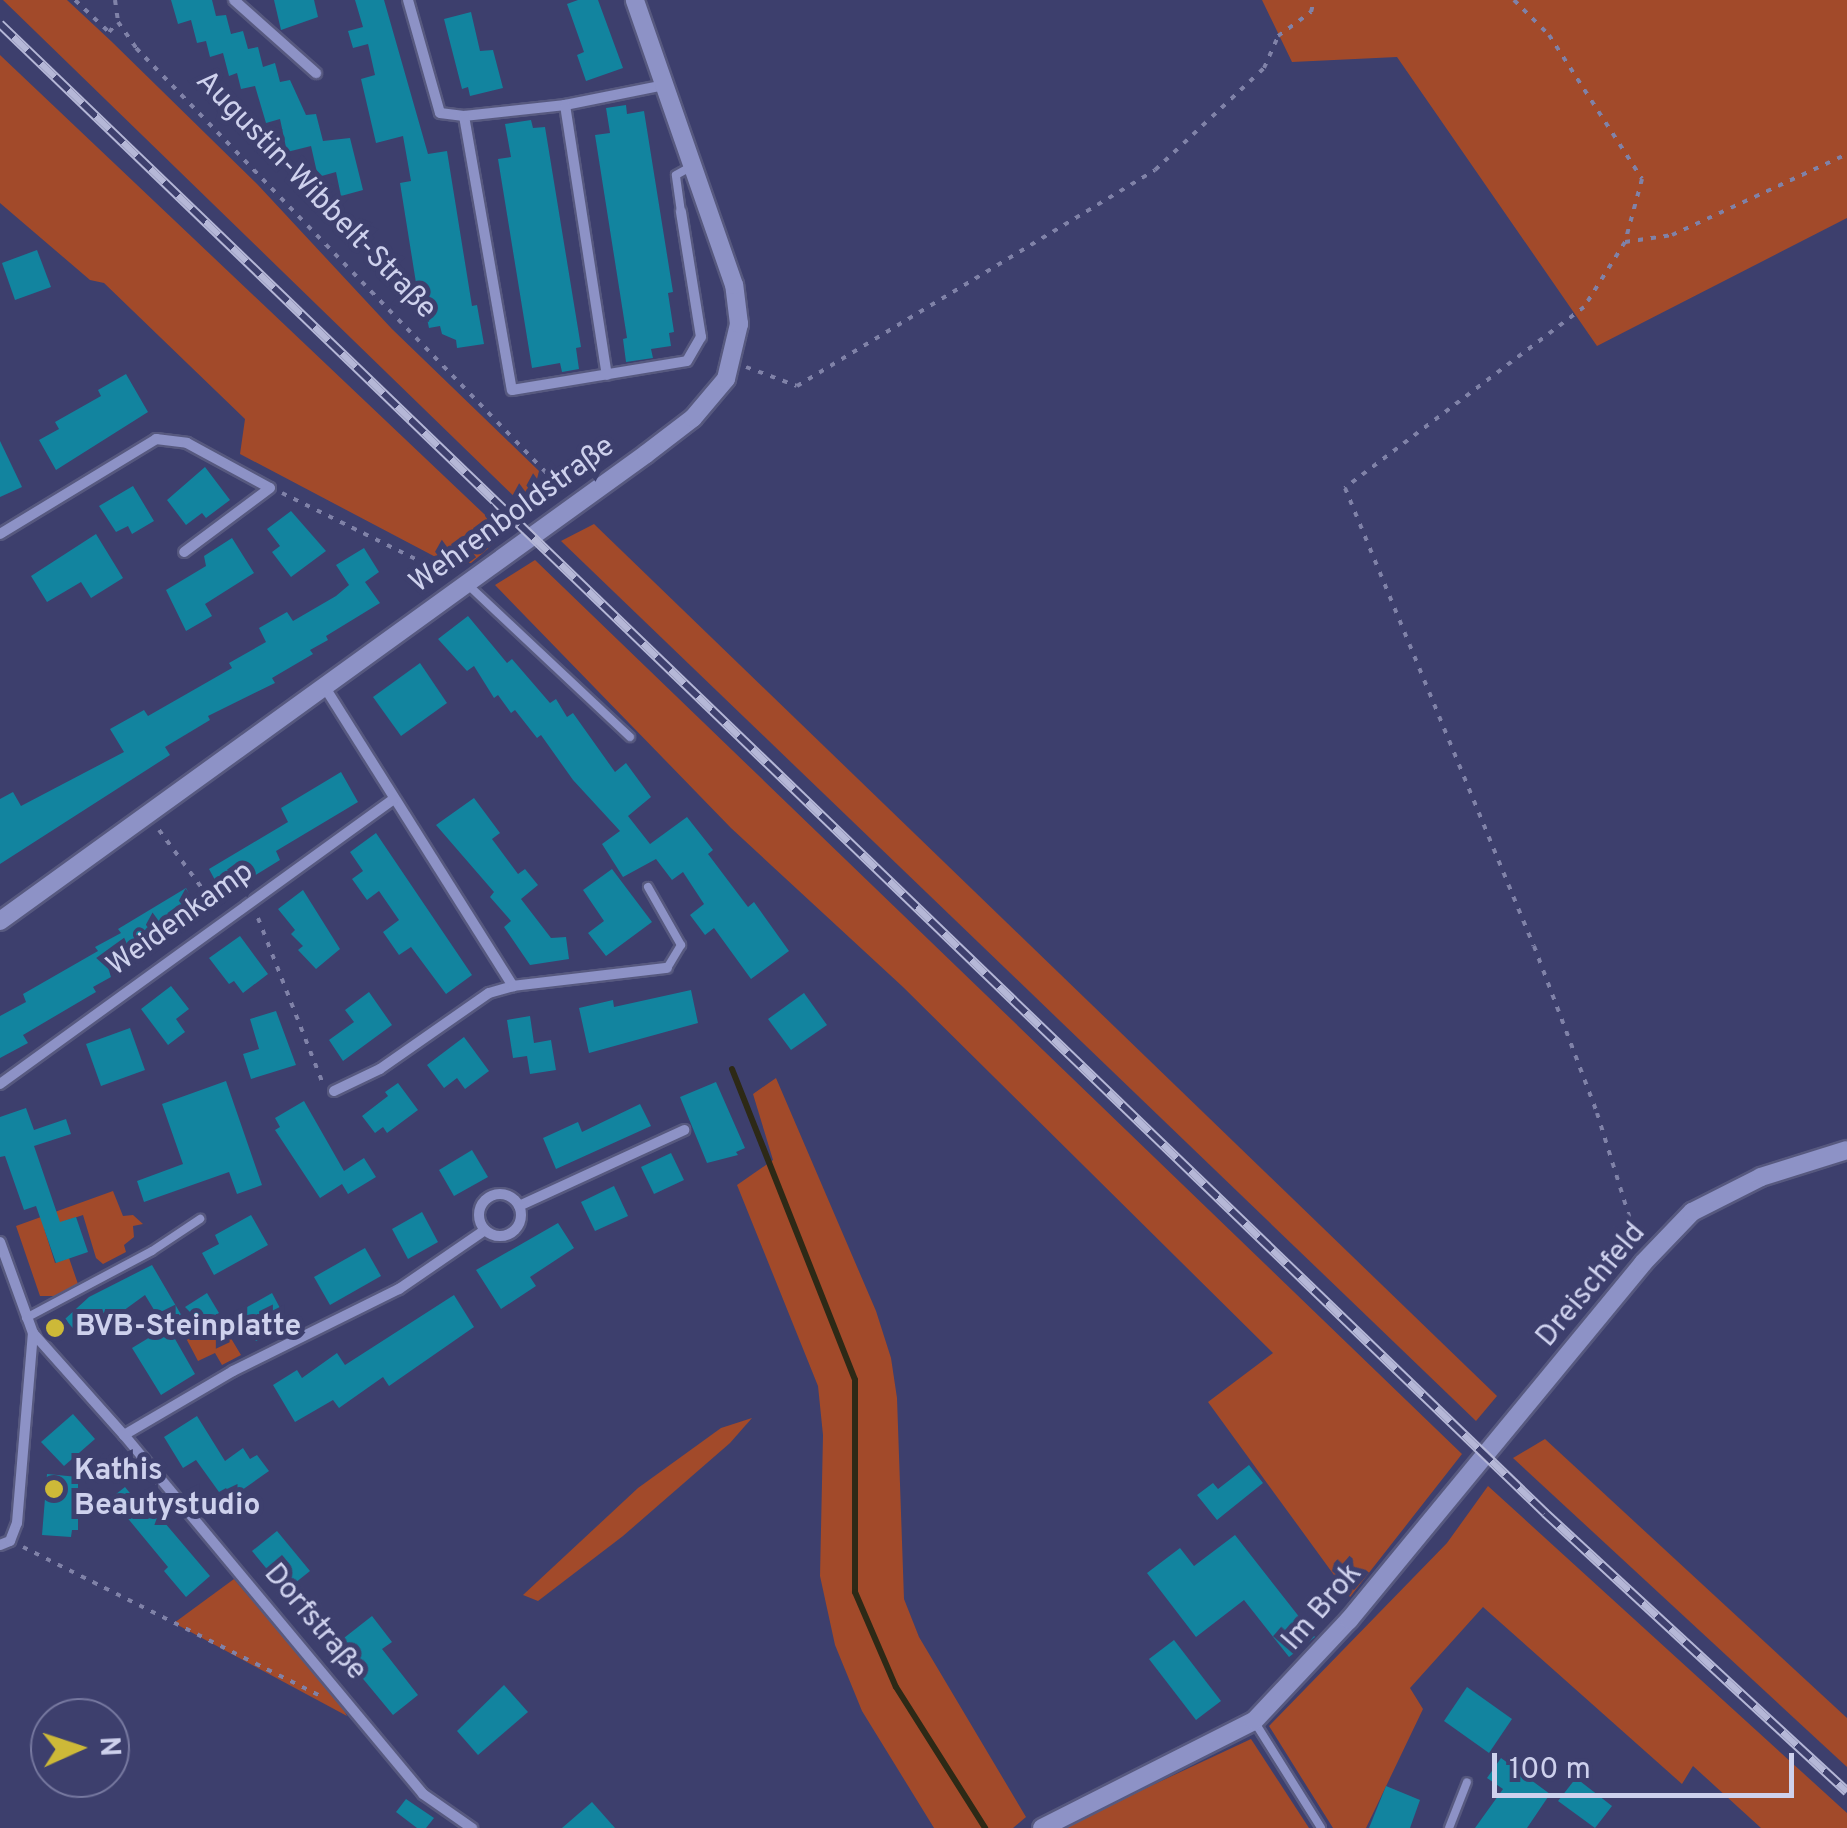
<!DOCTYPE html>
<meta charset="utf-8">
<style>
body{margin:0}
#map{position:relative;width:1847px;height:1828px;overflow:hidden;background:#3d3f6d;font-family:Overpass,sans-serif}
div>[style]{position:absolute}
.green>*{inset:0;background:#a24a2a}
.stream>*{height:6px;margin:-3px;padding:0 3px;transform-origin:3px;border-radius:3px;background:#2d2916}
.building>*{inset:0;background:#12849f}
.path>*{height:4px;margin-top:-2px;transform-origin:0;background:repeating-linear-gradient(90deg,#8082a8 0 5px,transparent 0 13px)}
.roads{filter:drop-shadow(2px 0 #57597f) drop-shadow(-2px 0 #57597f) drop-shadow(0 2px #57597f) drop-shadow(0 -2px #57597f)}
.service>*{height:8px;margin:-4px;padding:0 4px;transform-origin:4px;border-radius:4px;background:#8d92c6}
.minor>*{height:10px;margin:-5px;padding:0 5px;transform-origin:5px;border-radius:5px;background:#8d92c6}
.minor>.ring{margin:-5px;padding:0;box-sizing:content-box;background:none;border:10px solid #8d92c6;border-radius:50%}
.tertiary>*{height:18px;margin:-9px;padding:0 9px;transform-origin:9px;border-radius:9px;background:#8d92c6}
.rail>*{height:10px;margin-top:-5px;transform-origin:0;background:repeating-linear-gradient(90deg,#3d3f6d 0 19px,#b5b7d7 0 38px);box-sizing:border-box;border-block:2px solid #b5b7d7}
.dots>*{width:28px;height:28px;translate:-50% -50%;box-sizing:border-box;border:5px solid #3d3f6d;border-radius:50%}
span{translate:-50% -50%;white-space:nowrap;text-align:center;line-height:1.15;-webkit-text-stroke:10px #3d3f6d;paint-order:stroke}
.street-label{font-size:30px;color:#ced1ed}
.poi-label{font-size:30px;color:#ced1ed;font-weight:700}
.left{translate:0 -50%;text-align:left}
.north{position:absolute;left:30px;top:1698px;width:100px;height:100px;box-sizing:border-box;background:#3d3f6d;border:2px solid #7779a0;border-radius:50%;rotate:87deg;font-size:28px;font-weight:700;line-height:40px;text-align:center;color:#ced1ed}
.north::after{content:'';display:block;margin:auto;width:35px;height:45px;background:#cdb938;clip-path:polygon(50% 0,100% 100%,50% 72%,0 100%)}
.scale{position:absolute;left:1492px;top:1753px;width:302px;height:45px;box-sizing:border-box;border:5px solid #ced1ed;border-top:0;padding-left:12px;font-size:30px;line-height:35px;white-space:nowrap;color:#ced1ed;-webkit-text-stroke:8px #3d3f6d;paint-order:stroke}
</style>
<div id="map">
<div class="green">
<i style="clip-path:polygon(3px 0,67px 0,111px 41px,258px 185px,392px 329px,539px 471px,529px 511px)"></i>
<i style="clip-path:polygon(1262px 0,1847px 0,1847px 218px,1597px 346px,1397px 57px,1292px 62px)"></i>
<i style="clip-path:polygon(0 55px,502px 531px,493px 538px,496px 542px,471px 563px,447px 563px,240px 454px,245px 419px,104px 283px,90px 280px,0 203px)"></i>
<i style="clip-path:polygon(594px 524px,1497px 1396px,1476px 1421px,561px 541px)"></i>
<i style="clip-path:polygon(535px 560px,1462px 1454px,1350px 1597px,1208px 1402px,1273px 1353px,903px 987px,731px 828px,495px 585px)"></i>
<i style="clip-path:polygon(776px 1078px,876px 1311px,891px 1358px,897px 1398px,904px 1599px,919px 1637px,1026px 1817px,1013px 1828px,934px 1828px,862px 1711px,835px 1645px,820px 1576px,823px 1435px,818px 1386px,737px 1185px,773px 1160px,753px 1094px)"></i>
<i style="clip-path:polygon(113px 1191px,123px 1216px,133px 1215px,143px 1224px,133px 1226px,134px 1237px,124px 1245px,126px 1252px,103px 1264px,96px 1258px,83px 1215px,44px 1228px,55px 1263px,69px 1258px,78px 1284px,55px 1296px,40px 1296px,16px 1226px)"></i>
<i style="clip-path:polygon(210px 1318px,217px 1328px,223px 1325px,241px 1355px,222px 1365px,215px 1353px,198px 1361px,178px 1323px,194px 1324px)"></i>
<i style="clip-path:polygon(752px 1418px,730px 1443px,623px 1536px,538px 1601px,523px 1595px,638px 1488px,721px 1428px)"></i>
<i style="clip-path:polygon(1545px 1439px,1847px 1718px,1847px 1767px,1513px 1458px)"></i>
<i style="clip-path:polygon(1488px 1486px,1847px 1813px,1847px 1828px,1761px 1828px,1693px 1766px,1682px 1784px,1483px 1607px,1410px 1688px,1423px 1709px,1366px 1828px,1333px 1828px,1269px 1726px,1447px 1543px)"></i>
<i style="clip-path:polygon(234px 1579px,340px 1703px,347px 1716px,174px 1623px)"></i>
<i style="clip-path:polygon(1251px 1739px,1309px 1828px,1063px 1828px,1067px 1825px)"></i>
</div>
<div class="stream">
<i style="left:732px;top:1069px;width:334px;rotate:68.4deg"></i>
<i style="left:855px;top:1380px;width:212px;rotate:90deg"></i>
<i style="left:855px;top:1592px;width:103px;rotate:66.7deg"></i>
<i style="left:896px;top:1687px;width:167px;rotate:57.7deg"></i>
</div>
<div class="building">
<i style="clip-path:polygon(171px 0,212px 0,216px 16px,226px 15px,231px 34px,243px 31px,248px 49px,258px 47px,263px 67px,275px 63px,280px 82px,290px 80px,306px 115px,316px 114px,323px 141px,350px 138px,363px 190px,341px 196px,336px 172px,318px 177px,311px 146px,287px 152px,280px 119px,266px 123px,255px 86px,241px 89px,237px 73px,229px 76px,223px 53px,210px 57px,206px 41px,197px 43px,191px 20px,178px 24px)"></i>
<i style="clip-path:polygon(274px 0,314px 0,318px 17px,281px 30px)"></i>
<i style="clip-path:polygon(355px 0,384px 0,428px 154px,447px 151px,472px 306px,477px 305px,484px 344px,457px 348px,456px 340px,442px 334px,440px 326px,429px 328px,426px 314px,421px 314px,400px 183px,411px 181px,403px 136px,376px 143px,361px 79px,375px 75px,368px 44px,353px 48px,348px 31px,363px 27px)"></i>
<i style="clip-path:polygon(578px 0,598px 0,623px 68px,586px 81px,577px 55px,584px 52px,567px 4px)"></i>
<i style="clip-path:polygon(471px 12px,480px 51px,493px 50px,503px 88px,470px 96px,468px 87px,462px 89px,444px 19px)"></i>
<i style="clip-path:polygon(626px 105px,627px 114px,644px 111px,673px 292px,668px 293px,674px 332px,669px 333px,671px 346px,651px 349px,653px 358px,626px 362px,623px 339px,627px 338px,595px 135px,610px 133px,606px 108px)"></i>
<i style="clip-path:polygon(531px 120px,533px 128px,545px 127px,581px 347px,576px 348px,579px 369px,562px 372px,560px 363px,532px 368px,498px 159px,511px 157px,505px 124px)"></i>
<i style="clip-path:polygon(37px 250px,51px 287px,15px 300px,2px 263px)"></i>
<i style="clip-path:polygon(126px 374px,148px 412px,56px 470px,39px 440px,59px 429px,55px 422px,101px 396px,98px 390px)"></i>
<i style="clip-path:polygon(0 441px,22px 487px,0 497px)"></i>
<i style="clip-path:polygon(205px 467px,230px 500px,206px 518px,202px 513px,186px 525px,167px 500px)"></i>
<i style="clip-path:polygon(133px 486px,154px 521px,132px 534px,128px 526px,116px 532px,99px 506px)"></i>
<i style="clip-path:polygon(291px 511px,326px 551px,291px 577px,272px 552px,280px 546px,267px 529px)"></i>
<i style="clip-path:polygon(96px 534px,123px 578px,91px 598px,81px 582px,47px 602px,31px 576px)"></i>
<i style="clip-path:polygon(232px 538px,254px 573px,205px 604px,212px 616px,186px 631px,166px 590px,206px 566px,204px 556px)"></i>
<i style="clip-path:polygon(364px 548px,379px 572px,365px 582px,380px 603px,326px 636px,328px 640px,310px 650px,313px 654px,272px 678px,275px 683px,208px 716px,210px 720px,165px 747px,170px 755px,0 864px,0 799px,13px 792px,21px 806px,124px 752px,110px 729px,144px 710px,148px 716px,232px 668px,229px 663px,266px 642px,259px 628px,287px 612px,293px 621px,336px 596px,349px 585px,336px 565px)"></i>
<i style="clip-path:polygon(468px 616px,507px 663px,512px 659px,550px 703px,556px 699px,567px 717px,573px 713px,615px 772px,626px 763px,651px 797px,628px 816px,650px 844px,687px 817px,713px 850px,708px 854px,748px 907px,754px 902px,789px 951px,751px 979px,714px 928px,705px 935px,690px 915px,704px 904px,683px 872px,672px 880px,656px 859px,623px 877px,602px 844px,620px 831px,573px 780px,541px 735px,537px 738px,515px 710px,511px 713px,498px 695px,494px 698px,474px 666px,467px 671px,438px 639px)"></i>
<i style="clip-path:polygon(420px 663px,447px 703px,401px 736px,373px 697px)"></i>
<i style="clip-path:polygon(341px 772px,358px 802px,276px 851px,280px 860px,223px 895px,209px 869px,288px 822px,281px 808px)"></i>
<i style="clip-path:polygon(474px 798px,500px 833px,492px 839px,518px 874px,525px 869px,538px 885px,521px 899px,551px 938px,566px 937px,569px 959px,530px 965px,504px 927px,511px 921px,490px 897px,494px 892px,436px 825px)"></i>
<i style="clip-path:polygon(376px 833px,472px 975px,446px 994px,411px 947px,399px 955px,383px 932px,399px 920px,379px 891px,367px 900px,352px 879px,363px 871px,350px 852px)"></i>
<i style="clip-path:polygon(612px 869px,652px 922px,606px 956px,588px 933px,604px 921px,583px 890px)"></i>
<i style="clip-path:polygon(186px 888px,201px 917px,161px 938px,164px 943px,116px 974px,106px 961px,111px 977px,93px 987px,96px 992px,23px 1035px,28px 1043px,0 1058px,0 1016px,26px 1002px,23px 994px,98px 951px,95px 947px,121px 933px,118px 929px)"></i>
<i style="clip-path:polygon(303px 890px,340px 949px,316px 969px,298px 950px,303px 946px,291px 934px,295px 930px,278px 909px)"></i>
<i style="clip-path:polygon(240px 936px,268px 974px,243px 993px,234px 981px,229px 984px,209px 958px)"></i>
<i style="clip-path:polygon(171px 986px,189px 1009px,176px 1019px,185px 1032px,168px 1045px,141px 1009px)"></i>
<i style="clip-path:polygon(691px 990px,698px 1023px,589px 1053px,579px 1008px,613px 1000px,614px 1007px)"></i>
<i style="clip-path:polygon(369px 992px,392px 1025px,343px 1061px,329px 1040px,354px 1022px,345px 1010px)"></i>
<i style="clip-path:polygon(804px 993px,827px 1025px,791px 1050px,768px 1019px)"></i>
<i style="clip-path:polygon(276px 1011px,296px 1065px,251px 1079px,243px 1054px,259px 1049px,250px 1019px)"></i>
<i style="clip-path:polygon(530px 1016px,534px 1043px,551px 1040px,556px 1070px,530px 1074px,527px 1056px,513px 1058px,507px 1020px)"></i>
<i style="clip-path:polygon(130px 1028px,145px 1070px,101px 1086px,86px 1044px)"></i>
<i style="clip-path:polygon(464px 1037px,489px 1071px,465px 1089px,457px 1078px,444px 1088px,427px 1065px)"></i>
<i style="clip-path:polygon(226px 1081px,262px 1185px,237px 1194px,229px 1172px,144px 1202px,137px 1181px,183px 1164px,162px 1104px)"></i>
<i style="clip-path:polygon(716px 1082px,745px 1148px,736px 1152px,738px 1155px,707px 1163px,680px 1097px)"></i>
<i style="clip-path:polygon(398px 1083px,418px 1110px,387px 1133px,383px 1127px,375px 1133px,362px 1116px,388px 1096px,385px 1092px)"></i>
<i style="clip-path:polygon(304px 1101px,344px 1171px,364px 1158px,376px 1177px,348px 1194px,342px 1184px,320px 1198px,275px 1130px,280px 1127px,275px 1118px)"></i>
<i style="clip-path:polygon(640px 1104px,651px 1126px,556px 1169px,543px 1138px,578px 1122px,582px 1132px)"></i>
<i style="clip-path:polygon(26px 1108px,34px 1130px,66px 1119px,71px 1134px,34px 1146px,60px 1222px,76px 1217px,88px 1252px,56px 1263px,36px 1206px,24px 1210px,5px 1156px,0 1157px,0 1117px)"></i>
<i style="clip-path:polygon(472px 1150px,488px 1177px,454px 1196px,439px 1170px)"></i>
<i style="clip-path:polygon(671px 1153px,684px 1180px,654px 1194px,641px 1167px)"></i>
<i style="clip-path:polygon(614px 1186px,628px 1216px,595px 1231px,581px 1202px)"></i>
<i style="clip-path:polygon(422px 1212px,438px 1242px,408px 1259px,392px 1229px)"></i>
<i style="clip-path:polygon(251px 1215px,268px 1245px,214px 1275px,202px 1253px,219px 1244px,215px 1235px)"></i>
<i style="clip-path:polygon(558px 1223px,574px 1248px,530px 1277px,536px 1286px,501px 1309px,476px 1270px)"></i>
<i style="clip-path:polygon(365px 1248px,381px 1276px,330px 1305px,314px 1277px)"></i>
<i style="clip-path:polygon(152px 1265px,186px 1323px,171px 1332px,195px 1374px,161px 1395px,132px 1348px,165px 1328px,145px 1295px,83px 1340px,65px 1319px,89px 1297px)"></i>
<i style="clip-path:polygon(207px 1293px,219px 1313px,201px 1323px,185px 1307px)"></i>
<i style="clip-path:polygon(272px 1293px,288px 1323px,256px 1341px,240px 1311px)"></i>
<i style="clip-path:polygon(454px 1295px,474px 1327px,389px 1386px,383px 1377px,339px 1408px,333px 1400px,295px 1422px,273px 1385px,297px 1370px,302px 1378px,337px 1353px,345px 1365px)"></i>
<i style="clip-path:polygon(73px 1414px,95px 1439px,64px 1466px,41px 1442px)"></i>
<i style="clip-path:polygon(197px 1416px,225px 1461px,243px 1448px,250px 1459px,257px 1455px,269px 1471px,232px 1497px,226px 1488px,219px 1492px,196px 1460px,183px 1468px,164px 1437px)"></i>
<i style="clip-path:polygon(1249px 1465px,1263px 1483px,1217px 1520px,1197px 1495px,1213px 1483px,1218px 1489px)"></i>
<i style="clip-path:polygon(47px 1474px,78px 1477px,78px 1530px,72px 1530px,71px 1537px,42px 1535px)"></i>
<i style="clip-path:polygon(125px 1487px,147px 1514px,153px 1509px,210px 1576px,186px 1597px,164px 1571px,168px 1567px,111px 1498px)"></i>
<i style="clip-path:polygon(277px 1531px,310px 1571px,285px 1591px,252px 1551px)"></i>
<i style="clip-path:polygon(1235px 1535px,1315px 1637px,1289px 1657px,1244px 1600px,1196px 1637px,1147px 1573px,1180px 1548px,1194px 1566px)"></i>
<i style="clip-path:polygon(372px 1616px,392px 1642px,382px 1649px,418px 1695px,393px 1715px,335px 1645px)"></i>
<i style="clip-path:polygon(1174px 1640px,1221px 1701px,1196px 1720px,1149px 1659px)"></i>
<i style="clip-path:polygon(504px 1685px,528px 1712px,478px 1755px,457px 1731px)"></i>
<i style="clip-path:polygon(1467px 1687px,1512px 1719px,1489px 1753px,1444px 1721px)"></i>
<i style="clip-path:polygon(1501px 1758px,1550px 1794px,1527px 1828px,1475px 1828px,1503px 1789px,1487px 1778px)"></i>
<i style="clip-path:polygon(1576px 1778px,1612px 1806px,1595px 1828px,1558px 1801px)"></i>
<i style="clip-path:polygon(1386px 1786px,1420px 1800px,1410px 1828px,1369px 1828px)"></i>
<i style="clip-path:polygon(406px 1799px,434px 1818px,426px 1828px,417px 1828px,396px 1812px)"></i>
<i style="clip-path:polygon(592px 1802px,615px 1828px,562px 1828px)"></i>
</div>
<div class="path">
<i style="left:75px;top:0;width:47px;rotate:43.3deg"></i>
<i style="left:109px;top:32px;width:13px;rotate:-48deg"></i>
<i style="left:115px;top:0;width:22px;rotate:82deg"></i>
<i style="left:118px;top:22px;width:32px;rotate:55deg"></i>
<i style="left:136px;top:48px;width:616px;rotate:45.99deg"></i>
<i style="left:1514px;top:0;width:49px;rotate:45deg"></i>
<i style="left:1549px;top:35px;width:171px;rotate:57.1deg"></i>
<i style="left:1642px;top:179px;width:65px;rotate:105.1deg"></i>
<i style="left:1625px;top:242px;width:77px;rotate:122.2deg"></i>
<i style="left:1584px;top:307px;width:300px;rotate:142.9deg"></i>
<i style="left:1345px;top:488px;width:495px;rotate:67.6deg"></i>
<i style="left:1534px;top:946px;width:178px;rotate:69.3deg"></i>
<i style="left:1597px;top:1113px;width:138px;rotate:72.7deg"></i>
<i style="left:1625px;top:242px;width:48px;rotate:-8.5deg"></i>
<i style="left:1672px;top:235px;width:193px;rotate:-24.8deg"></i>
<i style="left:746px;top:367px;width:54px;rotate:20.4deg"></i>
<i style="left:797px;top:386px;width:418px;rotate:-31.1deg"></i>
<i style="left:1155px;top:170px;width:149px;rotate:-43.1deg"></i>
<i style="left:1264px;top:68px;width:35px;rotate:-66deg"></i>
<i style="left:1278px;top:36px;width:41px;rotate:-36deg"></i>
<i style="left:1311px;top:12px;width:12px;rotate:-76deg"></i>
<i style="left:282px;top:493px;width:185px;rotate:26.3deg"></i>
<i style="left:159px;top:830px;width:101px;rotate:53.5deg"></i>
<i style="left:258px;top:918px;width:175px;rotate:68.6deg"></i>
<i style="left:23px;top:1547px;width:331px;rotate:26.6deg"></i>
</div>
<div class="roads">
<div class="service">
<i style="left:681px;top:212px;width:37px;rotate:-98deg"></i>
<i style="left:676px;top:175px;width:18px;rotate:-29deg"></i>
<i style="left:466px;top:583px;width:225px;rotate:43.2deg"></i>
<i style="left:648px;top:887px;width:67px;rotate:60.4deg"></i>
<i style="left:681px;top:945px;width:27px;rotate:121deg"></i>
<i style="left:26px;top:1318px;width:143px;rotate:-28deg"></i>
<i style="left:152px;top:1251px;width:58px;rotate:-33.7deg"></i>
<i style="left:1254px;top:1721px;width:126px;rotate:57.9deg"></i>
<i style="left:1449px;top:1828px;width:49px;rotate:-68.6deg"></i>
</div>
<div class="minor">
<i style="left:234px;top:0;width:110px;rotate:41.7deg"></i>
<i style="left:408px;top:0;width:117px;rotate:74.2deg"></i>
<i style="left:440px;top:113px;width:24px;rotate:7deg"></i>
<i style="left:464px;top:116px;width:102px;rotate:-6.2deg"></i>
<i style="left:565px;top:105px;width:101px;rotate:-11.4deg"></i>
<i style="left:565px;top:105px;width:273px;rotate:81.2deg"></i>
<i style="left:464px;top:116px;width:278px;rotate:80.1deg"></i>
<i style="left:512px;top:390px;width:177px;rotate:-9.4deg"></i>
<i style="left:687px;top:361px;width:28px;rotate:-60deg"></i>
<i style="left:701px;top:337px;width:127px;rotate:-99.1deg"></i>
<i style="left:0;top:534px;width:183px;rotate:-31.3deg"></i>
<i style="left:156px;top:439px;width:31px;rotate:7deg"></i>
<i style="left:187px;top:443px;width:94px;rotate:28.5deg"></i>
<i style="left:270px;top:488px;width:107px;rotate:143.3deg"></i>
<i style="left:324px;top:686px;width:355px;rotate:57.8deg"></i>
<i style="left:0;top:1084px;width:485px;rotate:-35.9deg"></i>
<i style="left:334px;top:1091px;width:51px;rotate:-25.6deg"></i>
<i style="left:380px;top:1069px;width:133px;rotate:-34.9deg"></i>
<i style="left:489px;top:993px;width:25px;rotate:-16deg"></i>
<i style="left:513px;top:986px;width:155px;rotate:-6.7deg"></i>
<i class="ring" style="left:479px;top:1194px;width:32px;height:32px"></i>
<i style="left:519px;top:1206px;width:182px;rotate:-24.7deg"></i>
<i style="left:0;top:1242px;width:97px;rotate:70.1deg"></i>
<i style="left:33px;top:1333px;width:137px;rotate:48.3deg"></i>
<i style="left:124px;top:1435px;width:467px;rotate:50.2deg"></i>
<i style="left:423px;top:1794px;width:60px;rotate:34.8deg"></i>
<i style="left:124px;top:1435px;width:126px;rotate:-30.4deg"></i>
<i style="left:233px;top:1371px;width:185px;rotate:-26.3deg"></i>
<i style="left:399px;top:1289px;width:104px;rotate:-34.5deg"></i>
<i style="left:0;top:1545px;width:11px;rotate:-22deg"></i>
<i style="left:10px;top:1541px;width:19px;rotate:-69deg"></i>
<i style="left:17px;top:1523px;width:191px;rotate:-85.2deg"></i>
</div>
<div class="tertiary">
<i style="left:0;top:921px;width:797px;rotate:-35.86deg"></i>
<i style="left:646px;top:454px;width:59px;rotate:-37.5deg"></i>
<i style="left:693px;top:418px;width:51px;rotate:-49.8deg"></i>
<i style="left:726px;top:379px;width:57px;rotate:-76.7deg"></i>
<i style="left:739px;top:324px;width:39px;rotate:-97deg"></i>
<i style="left:734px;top:285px;width:302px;rotate:-109.2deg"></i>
<i style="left:1042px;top:1828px;width:237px;rotate:-26.8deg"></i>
<i style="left:1254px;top:1721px;width:139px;rotate:-46.8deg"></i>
<i style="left:1349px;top:1620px;width:462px;rotate:-50.5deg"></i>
<i style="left:1643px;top:1263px;width:71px;rotate:-46.1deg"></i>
<i style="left:1692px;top:1212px;width:77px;rotate:-26.9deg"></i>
<i style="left:1761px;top:1177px;width:90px;rotate:-17.4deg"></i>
</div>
</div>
<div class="rail">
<i style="left:0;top:24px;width:2146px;rotate:43.94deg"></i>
<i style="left:1545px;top:1513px;width:411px;rotate:42.7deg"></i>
</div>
<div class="dots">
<i style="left:55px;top:1328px;background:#cdb938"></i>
<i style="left:54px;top:1489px;background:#cdb938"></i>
</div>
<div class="street-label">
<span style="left:315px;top:196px;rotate:46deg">Augustin-Wibbelt-Straße</span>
<span style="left:513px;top:516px;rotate:-36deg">Wehrenboldstraße</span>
<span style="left:181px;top:920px;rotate:-36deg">Weidenkamp</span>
<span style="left:1592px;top:1286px;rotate:-50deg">Dreischfeld</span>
<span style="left:1323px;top:1608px;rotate:-49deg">Im Brok</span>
<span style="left:314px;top:1623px;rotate:50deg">Dorfstraße</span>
</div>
<div class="poi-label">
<span class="left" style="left:75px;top:1328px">BVB-Steinplatte</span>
<span class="left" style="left:74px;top:1489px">Kathis<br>Beautystudio</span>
</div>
<div class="north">N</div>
<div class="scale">100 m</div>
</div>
